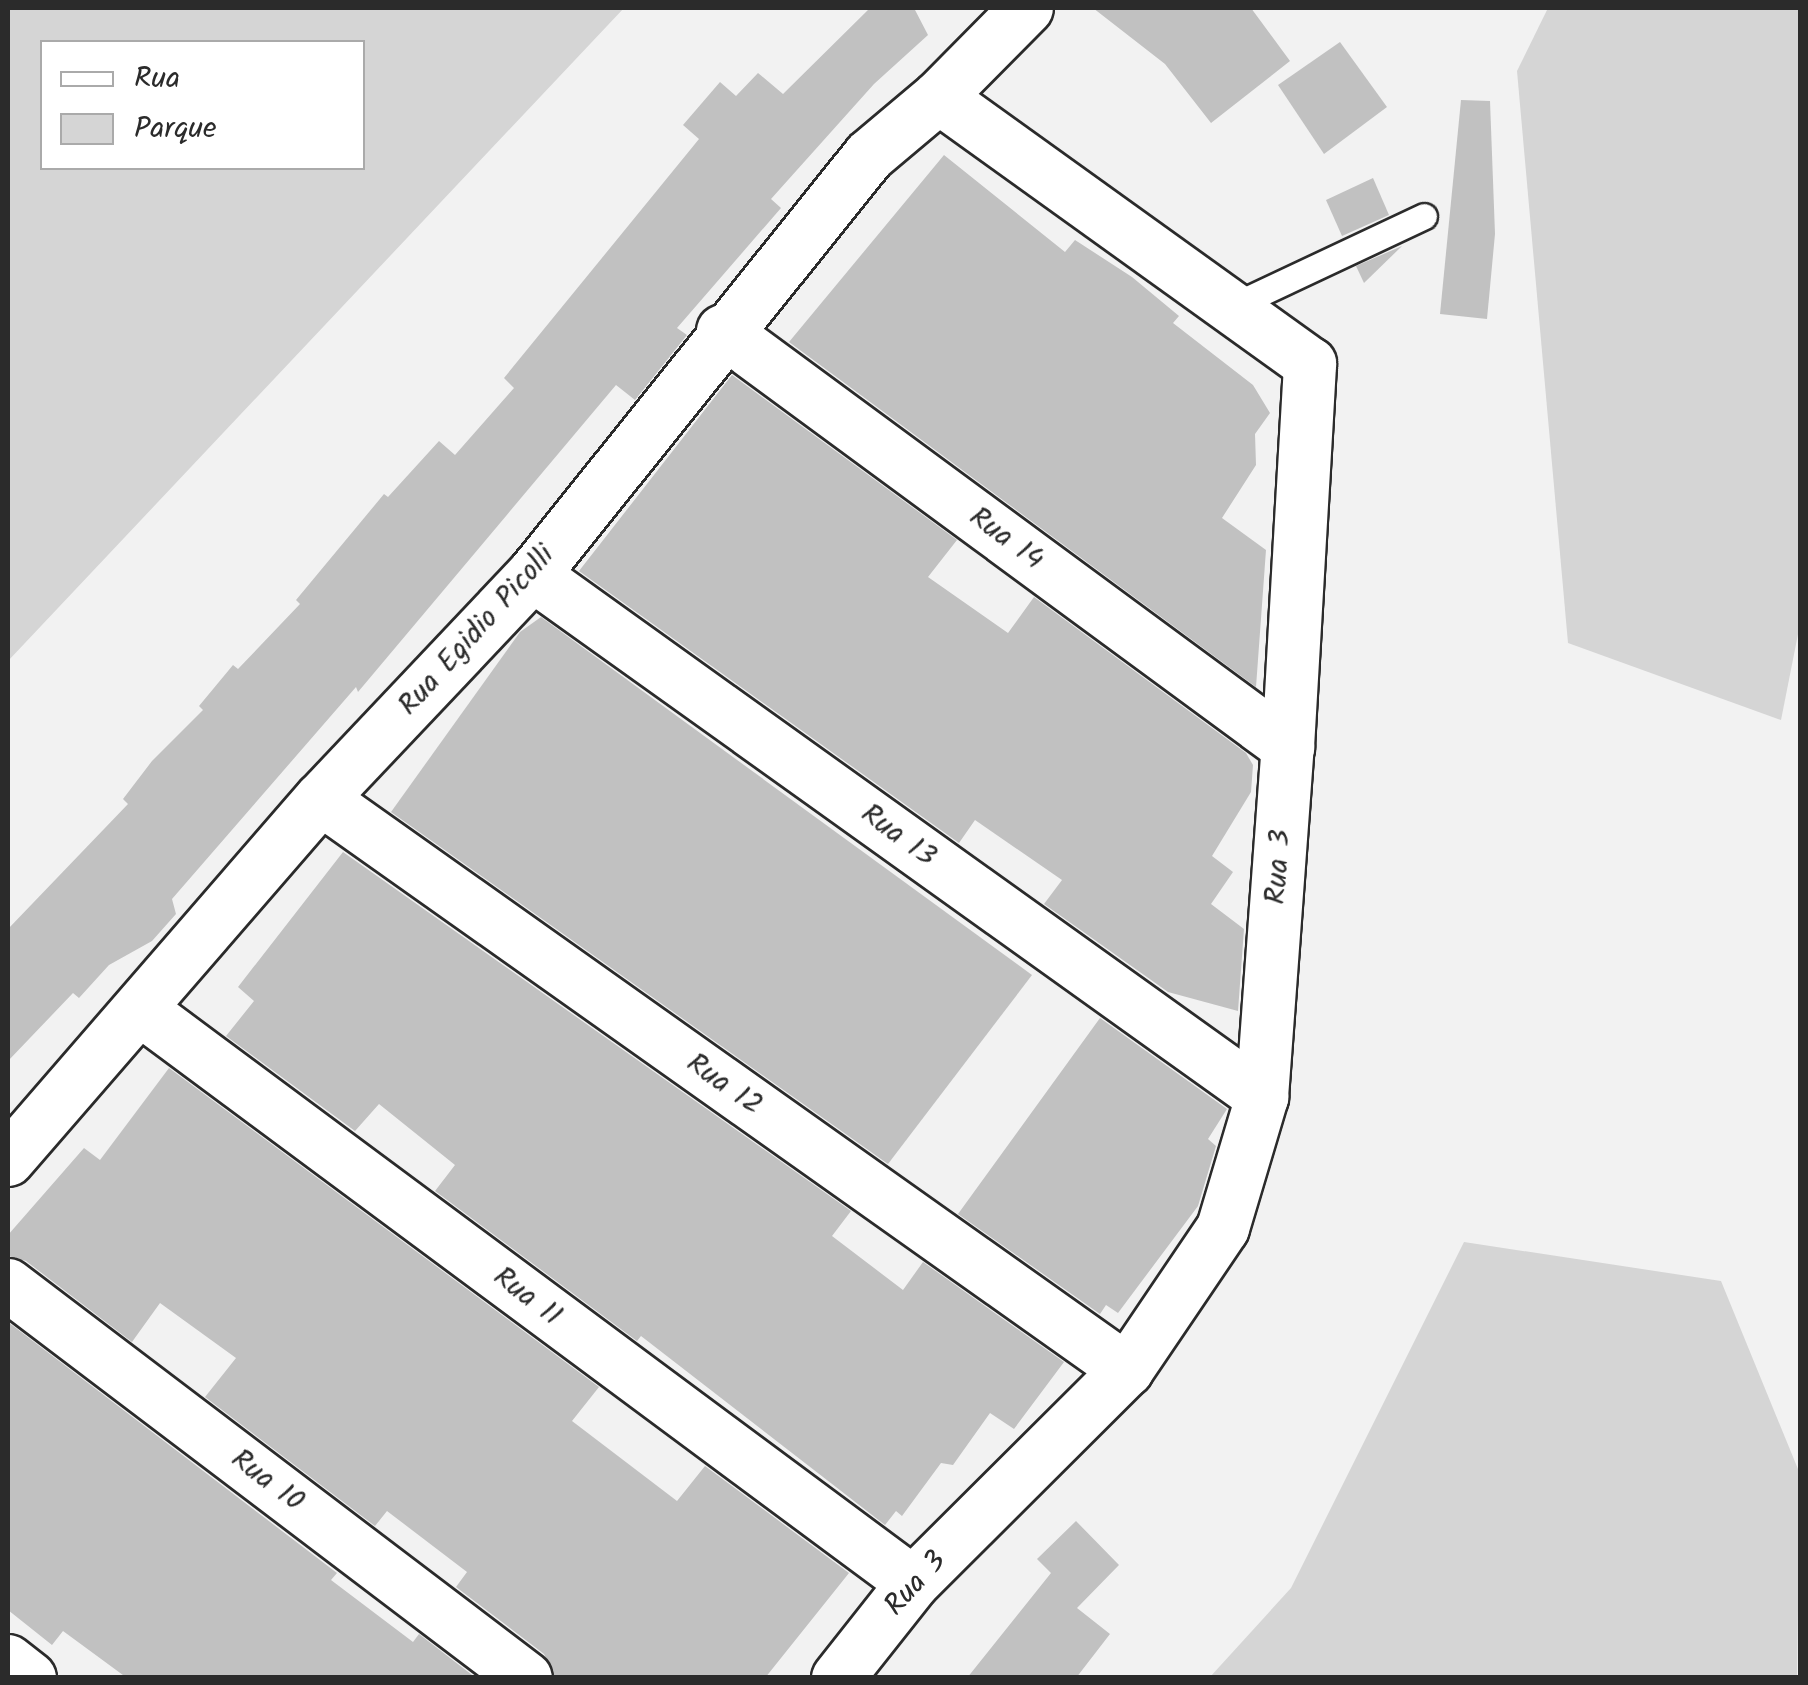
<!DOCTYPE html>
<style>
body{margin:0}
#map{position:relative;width:1808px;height:1685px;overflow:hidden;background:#f2f2f2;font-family:Kalam,sans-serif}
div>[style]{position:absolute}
.green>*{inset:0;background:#d5d5d5}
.building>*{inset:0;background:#c1c1c1}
.roads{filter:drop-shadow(2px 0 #2b2b2b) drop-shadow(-2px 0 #2b2b2b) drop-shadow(0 2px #2b2b2b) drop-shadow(0 -2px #2b2b2b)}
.lane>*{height:25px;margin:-12.5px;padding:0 12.5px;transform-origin:12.5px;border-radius:12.5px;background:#fff}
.street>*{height:52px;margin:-26px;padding:0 26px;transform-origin:26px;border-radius:26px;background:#fff}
span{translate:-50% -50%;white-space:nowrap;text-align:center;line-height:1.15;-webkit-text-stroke:8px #fff;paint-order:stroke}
.street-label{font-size:30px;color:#2b2b2b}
.frame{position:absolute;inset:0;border:10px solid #2b2b2b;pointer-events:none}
.legend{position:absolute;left:40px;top:40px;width:325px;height:130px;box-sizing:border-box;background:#fff;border:2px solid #aaa;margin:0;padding:12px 18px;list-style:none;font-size:30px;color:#2b2b2b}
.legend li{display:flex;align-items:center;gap:20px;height:50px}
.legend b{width:50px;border:2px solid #aaa}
</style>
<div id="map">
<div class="green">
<i style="clip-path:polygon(evenodd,8px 8px,624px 8px,8px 661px,8px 8px,42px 42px,362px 42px,362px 168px,42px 168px,42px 42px)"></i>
<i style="clip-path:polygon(1548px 8px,1800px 8px,1800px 624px,1781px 720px,1568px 643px,1517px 71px)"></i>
<i style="clip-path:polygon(1464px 1242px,1721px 1281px,1800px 1474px,1797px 1677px,1210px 1677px,1291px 1588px)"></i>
</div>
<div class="building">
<i style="clip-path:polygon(870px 8px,914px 8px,928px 35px,874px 84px,771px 199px,781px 208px,677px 328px,687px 335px,635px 400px,616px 385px,358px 692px,356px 687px,172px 899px,176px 914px,152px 941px,109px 965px,79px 998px,73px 993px,8px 1061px,8px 929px,128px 804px,123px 799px,152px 761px,203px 710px,199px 706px,233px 665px,238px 669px,300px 604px,296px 600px,384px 494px,388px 497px,439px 441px,455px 455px,514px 388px,504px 378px,699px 139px,683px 125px,720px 82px,736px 96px,758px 73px,783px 94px)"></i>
<i style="clip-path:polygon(1093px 8px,1251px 8px,1290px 61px,1211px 123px,1165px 64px)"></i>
<i style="clip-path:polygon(1340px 42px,1387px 107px,1324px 154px,1278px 85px)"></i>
<i style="clip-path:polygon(1461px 100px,1490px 101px,1495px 234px,1487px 319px,1440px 314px)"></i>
<i style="clip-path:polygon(944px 155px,1065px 252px,1075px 240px,1132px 277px,1179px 316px,1173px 323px,1253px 385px,1270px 413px,1255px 434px,1256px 465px,1222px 518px,1266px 550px,1256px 687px,789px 342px)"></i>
<i style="clip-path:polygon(1373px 178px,1389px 215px,1342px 236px,1326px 200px)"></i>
<i style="clip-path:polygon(1402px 246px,1364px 283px,1356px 266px)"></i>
<i style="clip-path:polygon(732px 375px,957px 540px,928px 577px,1008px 633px,1034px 597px,1246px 753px,1253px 765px,1251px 792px,1212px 856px,1233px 872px,1211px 904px,1244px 929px,1238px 1011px,1168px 992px,1044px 904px,1062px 880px,975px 820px,959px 843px,579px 571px)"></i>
<i style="clip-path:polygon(541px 617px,1032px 975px,888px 1164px,391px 812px,520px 632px)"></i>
<i style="clip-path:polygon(343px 852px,851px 1211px,832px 1236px,903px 1290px,923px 1262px,1064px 1362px,1014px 1429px,990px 1413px,953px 1465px,941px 1463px,902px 1516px,896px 1511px,885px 1525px,641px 1336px,637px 1341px,435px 1191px,455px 1165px,379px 1104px,355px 1131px,226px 1036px,254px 1001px,238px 987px)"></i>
<i style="clip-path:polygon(1100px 1018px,1227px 1109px,1208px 1139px,1216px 1146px,1198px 1206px,1118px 1313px,1106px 1305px,1100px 1314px,958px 1214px)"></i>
<i style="clip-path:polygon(169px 1068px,599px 1387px,572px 1421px,677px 1501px,705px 1466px,849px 1573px,765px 1678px,555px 1678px,544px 1654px,456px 1587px,467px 1572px,387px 1511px,375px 1526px,205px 1397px,236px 1358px,160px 1303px,132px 1342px,26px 1261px,8px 1256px,8px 1235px,84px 1148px,100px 1160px)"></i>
<i style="clip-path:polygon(8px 1322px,337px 1573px,331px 1580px,413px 1642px,419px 1634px,476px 1678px,127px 1678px,63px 1631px,52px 1645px,8px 1610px)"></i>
<i style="clip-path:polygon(1076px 1521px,1119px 1565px,1077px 1608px,1110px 1634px,1076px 1678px,967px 1678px,1051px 1573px,1037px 1559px)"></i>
</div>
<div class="roads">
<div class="lane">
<i style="left:1233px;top:306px;width:211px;rotate:-25.2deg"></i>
</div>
<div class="street">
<i style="left:723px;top:331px;width:702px;rotate:36.36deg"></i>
<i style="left:533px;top:575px;width:897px;rotate:35.6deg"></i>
<i style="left:321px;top:799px;width:988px;rotate:35.32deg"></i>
<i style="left:141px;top:1010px;width:961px;rotate:36.58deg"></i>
<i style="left:8px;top:1160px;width:478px;rotate:-49.1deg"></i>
<i style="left:321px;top:799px;width:308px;rotate:-46.6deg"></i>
<i style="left:533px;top:575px;width:537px;rotate:-51.27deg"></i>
<i style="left:869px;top:156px;width:92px;rotate:-40.1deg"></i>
<i style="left:939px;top:97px;width:125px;rotate:-45.3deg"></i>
<i style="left:8px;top:1285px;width:650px;rotate:37.19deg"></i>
<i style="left:8px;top:1661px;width:28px;rotate:38deg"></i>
<i style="left:838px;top:1678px;width:121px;rotate:-51.7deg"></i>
<i style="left:913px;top:1583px;width:302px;rotate:-44.9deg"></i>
<i style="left:1127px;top:1370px;width:171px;rotate:-55.9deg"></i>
<i style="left:1223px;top:1228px;width:137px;rotate:-73.4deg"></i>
<i style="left:1262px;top:1097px;width:351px;rotate:-85.8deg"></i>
<i style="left:1288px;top:747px;width:384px;rotate:-86.7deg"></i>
<i style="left:1310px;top:364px;width:457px;rotate:-144.3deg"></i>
</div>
</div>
<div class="street-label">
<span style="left:1006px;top:539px;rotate:36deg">Rua 14</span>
<span style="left:477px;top:631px;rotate:-48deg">Rua Egidio Picolli</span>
<span style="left:898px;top:836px;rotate:36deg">Rua 13</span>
<span style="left:1279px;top:867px;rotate:-86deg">Rua 3</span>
<span style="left:724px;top:1085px;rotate:35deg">Rua 12</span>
<span style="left:527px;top:1297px;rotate:37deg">Rua 11</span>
<span style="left:267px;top:1481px;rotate:37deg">Rua 10</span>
<span style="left:916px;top:1584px;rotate:-48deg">Rua 3</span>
</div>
<div class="frame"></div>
<ul class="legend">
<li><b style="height:12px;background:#fff"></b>Rua</li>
<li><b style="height:28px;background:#d5d5d5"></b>Parque</li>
</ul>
</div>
